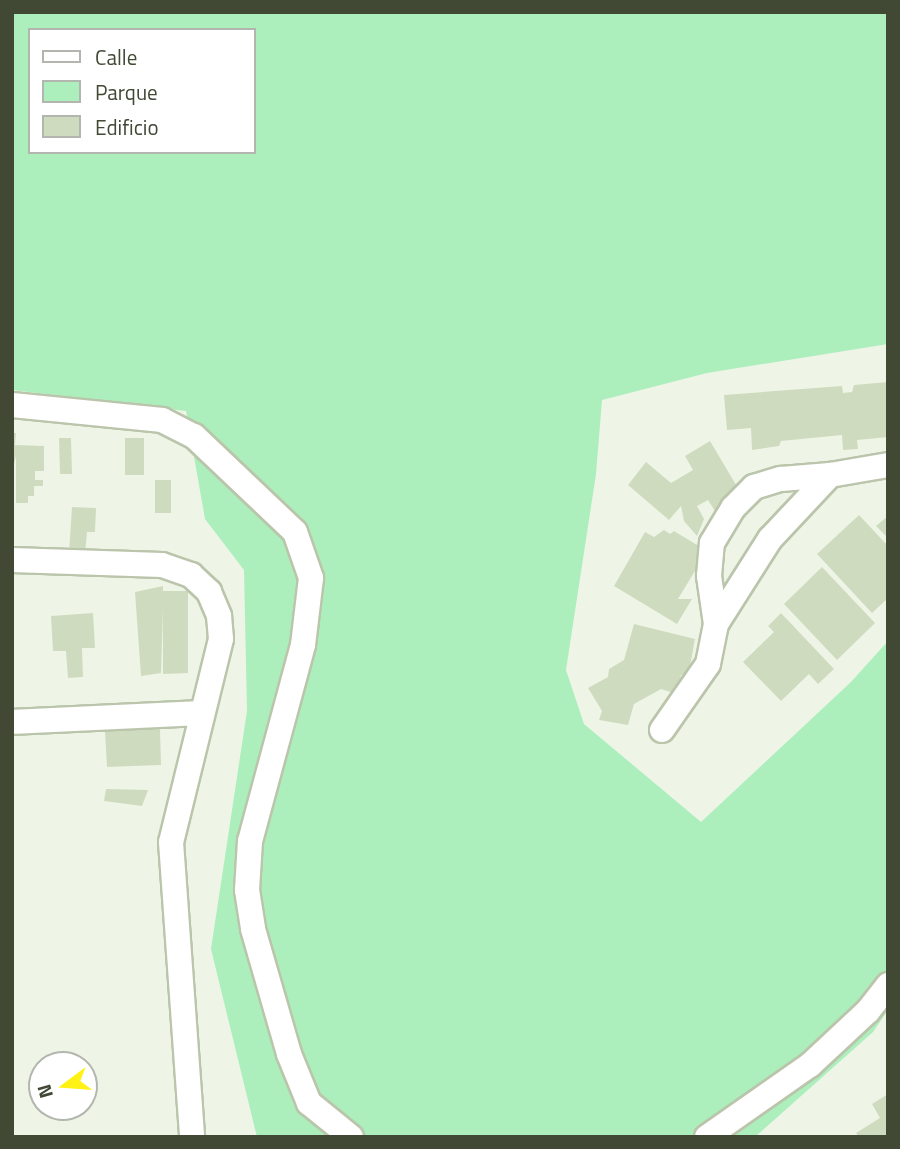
<!DOCTYPE html>
<style>
body{margin:0}
#map{position:relative;width:900px;height:1149px;overflow:hidden;background:#eef5e7;font-family:"Titillium Web",sans-serif}
div>[style]{position:absolute}
.green>*{inset:0;background:#aceebc}
.building>*{inset:0;background:#cfdbbe}
.roads{filter:drop-shadow(2px 0 #bac5ab) drop-shadow(-2px 0 #bac5ab) drop-shadow(0 2px #bac5ab) drop-shadow(0 -2px #bac5ab)}
.minor>*{height:24px;margin:-12px;padding:0 12px;transform-origin:12px;border-radius:12px;background:#fff}
span{translate:-50% -50%;white-space:nowrap;text-align:center;line-height:1.15;-webkit-text-stroke:5px #fff;paint-order:stroke}
.frame{position:absolute;inset:0;border:14px solid #414935;pointer-events:none}
.legend{position:absolute;left:28px;top:28px;width:228px;height:126px;box-sizing:border-box;background:#fff;border:2px solid #b3b6ae;margin:0;padding:9px 12px;list-style:none;font-size:21px;color:#414935}
.legend li{display:flex;align-items:center;gap:14px;height:35px}
.legend b{width:35px;border:2px solid #b3b6ae}
.north{position:absolute;left:28px;top:1051px;width:70px;height:70px;box-sizing:border-box;background:#fff;border:2px solid #b3b6ae;border-radius:50%;rotate:254deg;font-size:19px;font-weight:700;line-height:28px;text-align:center;color:#414935}
.north::after{content:'';display:block;margin:auto;width:24px;height:32px;background:#fff214;clip-path:polygon(50% 0,100% 100%,50% 72%,0 100%)}
</style>
<div id="map">
<div class="green">
<i style="clip-path:polygon(evenodd,12px 12px,888px 12px,888px 344px,707px 373px,602px 400px,596px 474px,566px 670px,584px 724px,701px 822px,851px 682px,888px 641px,888px 1010px,873px 1032px,755px 1137px,257px 1137px,211px 949px,247px 711px,244px 570px,205px 519px,186px 411px,12px 390px,12px 12px,30px 30px,254px 30px,254px 152px,30px 152px,30px 30px)"></i>
</div>
<div class="building">
<i style="clip-path:polygon(888px 382px,888px 437px,857px 440px,858px 449px,843px 450px,842px 435px,781px 441px,779px 446px,752px 450px,751px 428px,727px 430px,724px 395px,842px 386px,843px 393px,852px 392px,854px 385px)"></i>
<i style="clip-path:polygon(12px 433px,16px 433px,15px 445px,44px 446px,44px 471px,35px 471px,35px 480px,43px 480px,43px 486px,34px 486px,34px 496px,28px 496px,28px 503px,16px 503px,16px 456px,12px 472px)"></i>
<i style="clip-path:polygon(59px 438px,71px 438px,72px 474px,60px 474px)"></i>
<i style="clip-path:polygon(125px 438px,144px 438px,144px 475px,125px 475px)"></i>
<i style="clip-path:polygon(710px 441px,742px 495px,715px 511px,708px 500px,697px 506px,704px 519px,697px 536px,684px 521px,681px 506px,669px 520px,628px 485px,646px 462px,671px 483px,693px 470px,685px 456px)"></i>
<i style="clip-path:polygon(155px 480px,171px 480px,171px 513px,155px 513px)"></i>
<i style="clip-path:polygon(72px 507px,96px 508px,95px 532px,87px 532px,85px 554px,69px 553px)"></i>
<i style="clip-path:polygon(859px 515px,888px 546px,888px 598px,872px 613px,817px 554px)"></i>
<i style="clip-path:polygon(888px 516px,888px 538px,876px 526px)"></i>
<i style="clip-path:polygon(664px 530px,670px 534px,674px 531px,707px 551px,678px 599px,692px 599px,677px 624px,614px 586px,645px 532px,654px 537px)"></i>
<i style="clip-path:polygon(822px 567px,875px 623px,837px 660px,784px 604px)"></i>
<i style="clip-path:polygon(163px 586px,163px 591px,188px 591px,188px 673px,163px 674px,163px 609px,161px 673px,141px 676px,135px 592px)"></i>
<i style="clip-path:polygon(93px 613px,95px 648px,82px 648px,83px 677px,68px 678px,66px 651px,53px 651px,51px 616px)"></i>
<i style="clip-path:polygon(781px 613px,834px 669px,818px 684px,809px 674px,781px 701px,743px 662px,774px 632px,768px 626px)"></i>
<i style="clip-path:polygon(634px 624px,695px 639px,688px 677px,681px 675px,677px 694px,661px 689px,634px 704px,628px 725px,599px 720px,602px 711px,588px 688px,608px 677px,609px 669px,624px 660px)"></i>
<i style="clip-path:polygon(160px 729px,161px 765px,107px 767px,105px 731px)"></i>
<i style="clip-path:polygon(106px 789px,148px 790px,142px 806px,104px 801px)"></i>
<i style="clip-path:polygon(888px 1094px,888px 1137px,859px 1137px,856px 1133px,880px 1118px,872px 1104px)"></i>
</div>
<div class="roads">
<div class="minor">
<i style="left:12px;top:405px;width:151px;rotate:5.7deg"></i>
<i style="left:162px;top:420px;width:36px;rotate:27deg"></i>
<i style="left:194px;top:436px;width:139px;rotate:43.5deg"></i>
<i style="left:295px;top:532px;width:49px;rotate:70.8deg"></i>
<i style="left:311px;top:578px;width:67px;rotate:96.8deg"></i>
<i style="left:303px;top:645px;width:203px;rotate:105.1deg"></i>
<i style="left:250px;top:841px;width:49px;rotate:93.5deg"></i>
<i style="left:247px;top:890px;width:39px;rotate:81deg"></i>
<i style="left:253px;top:929px;width:130px;rotate:73.9deg"></i>
<i style="left:289px;top:1054px;width:53px;rotate:67.8deg"></i>
<i style="left:309px;top:1103px;width:54px;rotate:39deg"></i>
<i style="left:12px;top:560px;width:150px;rotate:1.9deg"></i>
<i style="left:162px;top:565px;width:31px;rotate:19deg"></i>
<i style="left:191px;top:575px;width:25px;rotate:43deg"></i>
<i style="left:209px;top:592px;width:26px;rotate:67deg"></i>
<i style="left:219px;top:616px;width:23px;rotate:85deg"></i>
<i style="left:221px;top:639px;width:209px;rotate:103.8deg"></i>
<i style="left:171px;top:842px;width:296px;rotate:85.9deg"></i>
<i style="left:716px;top:624px;width:101px;rotate:-57.6deg"></i>
<i style="left:770px;top:539px;width:88px;rotate:-46.8deg"></i>
<i style="left:12px;top:722px;width:188px;rotate:-2.7deg"></i>
<i style="left:662px;top:730px;width:80px;rotate:-55.1deg"></i>
<i style="left:708px;top:664px;width:41px;rotate:-78.7deg"></i>
<i style="left:716px;top:624px;width:49px;rotate:-98.3deg"></i>
<i style="left:709px;top:576px;width:33px;rotate:-85deg"></i>
<i style="left:712px;top:543px;width:41px;rotate:-59deg"></i>
<i style="left:733px;top:508px;width:30px;rotate:-45deg"></i>
<i style="left:754px;top:487px;width:28px;rotate:-17deg"></i>
<i style="left:781px;top:479px;width:49px;rotate:-4.7deg"></i>
<i style="left:830px;top:475px;width:59px;rotate:-9.8deg"></i>
<i style="left:707px;top:1137px;width:126px;rotate:-35deg"></i>
<i style="left:810px;top:1065px;width:79px;rotate:-43deg"></i>
<i style="left:868px;top:1011px;width:33px;rotate:-52deg"></i>
</div>
</div>
<div class="frame"></div>
<ul class="legend">
<li><b style="height:9px;background:#fff"></b>Calle</li>
<li><b style="height:19px;background:#aceebc"></b>Parque</li>
<li><b style="height:19px;background:#cfdbbe"></b>Edificio</li>
</ul>
<div class="north">N</div>
</div>
